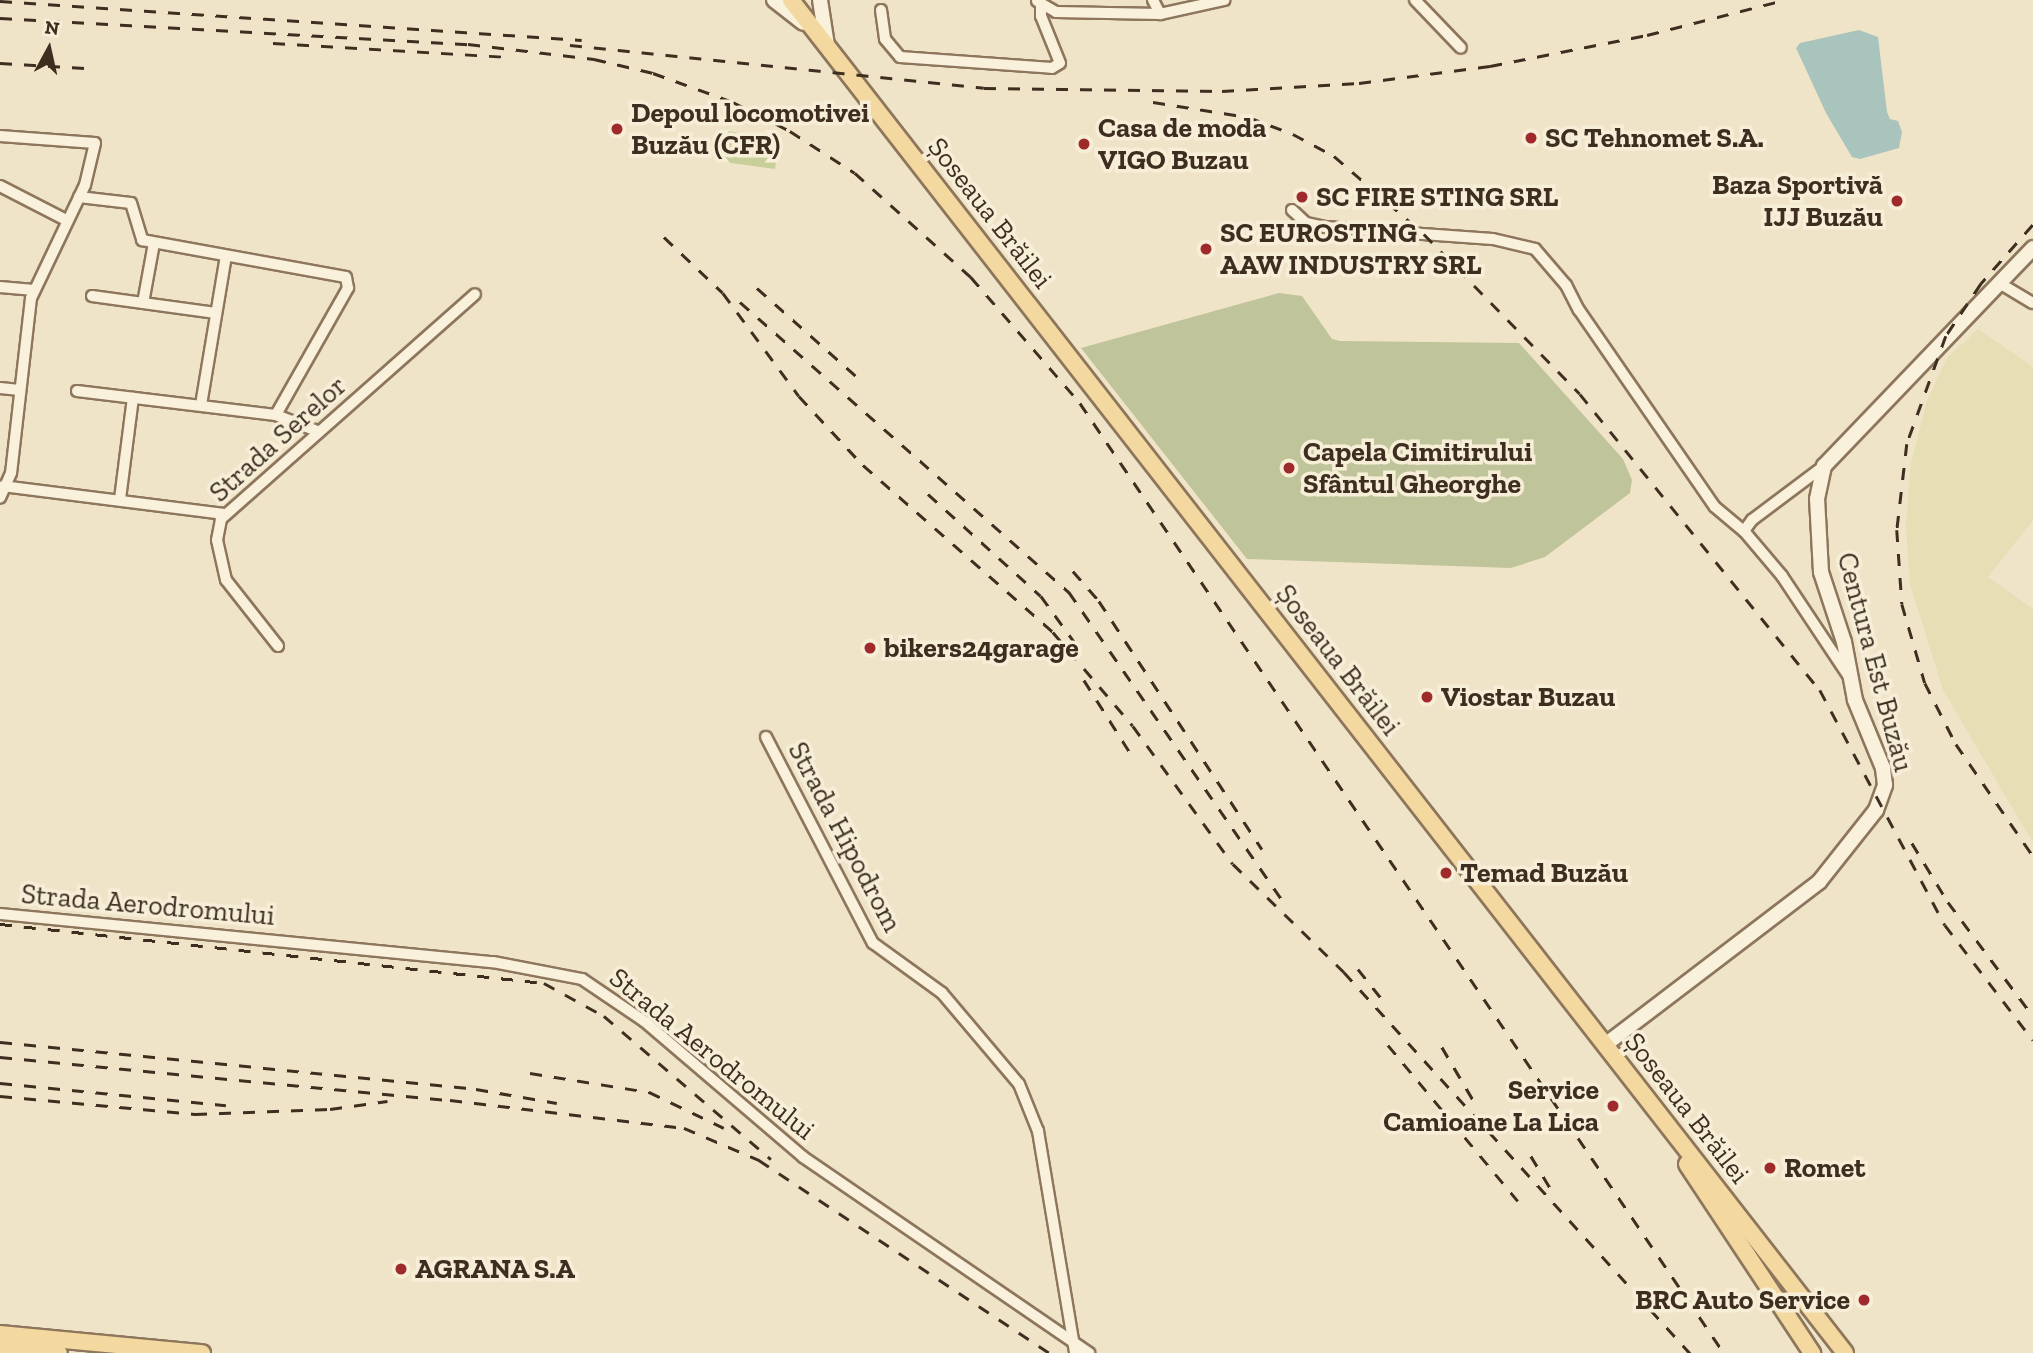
<!DOCTYPE html>
<meta charset="utf-8">
<style>
body{margin:0}
#map{position:relative;width:2033px;height:1353px;overflow:hidden;background:#f0e4c8;font-family:"Zilla Slab",serif}
div>[style]{position:absolute}
.farmland>*{inset:0;background:#e6deb5}
.green>*{inset:0;background:#c9cf9b}
.cemetery>*{inset:0;background:#bfc49a}
.water>*{inset:0;background:#a9c4bc}
.roads{filter:drop-shadow(2px 0 #8d765c) drop-shadow(-2px 0 #8d765c) drop-shadow(0 2px #8d765c) drop-shadow(0 -2px #8d765c)}
.minor>*{height:10px;margin:-5px;padding:0 5px;transform-origin:5px;border-radius:5px;background:#faf1dc}
.secondary>*{height:14px;margin:-7px;padding:0 7px;transform-origin:7px;border-radius:7px;background:#faf1dc}
.primary>*{height:16px;margin:-8px;padding:0 8px;transform-origin:8px;border-radius:8px;background:#f3d9a0}
.rail>*{height:2.5px;margin-top:-1.25px;transform-origin:0;background:repeating-linear-gradient(90deg,#3d2e20 0 12px,transparent 0 24px)}
.dots>*{width:19px;height:19px;translate:-50% -50%;box-sizing:border-box;border:4px solid #f7eed8;border-radius:50%}
span{translate:-50% -50%;white-space:nowrap;text-align:center;line-height:1.15;-webkit-text-stroke:7px #f7eed8;paint-order:stroke}
.poi-label{font-size:28px;color:#3d2e20;font-weight:700}
.left{translate:0 -50%;text-align:left}
.right{translate:-100% -50%;text-align:right}
.street-label{font-size:28px;color:#3d2e20}
.north{position:absolute;left:14px;top:14px;width:70px;height:70px;-webkit-text-stroke:5px #f7eed8;paint-order:stroke;rotate:8deg;font-size:19px;font-weight:700;line-height:28px;text-align:center;color:#3d2e20}
.north::after{content:'';display:block;margin:auto;width:24px;height:32px;background:#3d2e20;clip-path:polygon(50% 0,100% 100%,50% 72%,0 100%)}
</style>
<div id="map">
<div class="farmland">
<i style="clip-path:polygon(1978px 329px,2033px 367px,2033px 520px,1988px 577px,2033px 609px,2033px 843px,1943px 690px,1910px 584px,1906px 524px,1911px 463px,1927px 401px,1947px 358px)"></i>
</div>
<div class="green">
<i style="clip-path:polygon(721px 130px,780px 139px,775px 169px,716px 161px)"></i>
</div>
<div class="cemetery">
<i style="clip-path:polygon(1279px 293px,1302px 296px,1332px 339px,1340px 341px,1519px 343px,1623px 459px,1632px 480px,1630px 493px,1545px 557px,1511px 568px,1247px 559px,1081px 348px)"></i>
</div>
<div class="water">
<i style="clip-path:polygon(1859px 30px,1878px 37px,1887px 112px,1890px 119px,1898px 121px,1902px 132px,1899px 148px,1860px 159px,1852px 157px,1826px 113px,1796px 48px,1800px 43px)"></i>
</div>
<div class="roads">
<div class="minor">
<i style="left:1153px;top:0;width:16px;rotate:63deg"></i>
<i style="left:1415px;top:0;width:66px;rotate:46.2deg"></i>
<i style="left:1037px;top:1px;width:22px;rotate:30deg"></i>
<i style="left:1056px;top:12px;width:104px;rotate:1.1deg"></i>
<i style="left:1160px;top:14px;width:66px;rotate:-12.3deg"></i>
<i style="left:881px;top:10px;width:29px;rotate:82deg"></i>
<i style="left:885px;top:39px;width:23px;rotate:50deg"></i>
<i style="left:900px;top:57px;width:152px;rotate:4.1deg"></i>
<i style="left:1052px;top:68px;width:9px;rotate:-32deg"></i>
<i style="left:1060px;top:63px;width:51px;rotate:-112deg"></i>
<i style="left:1041px;top:16px;width:11px;rotate:-90deg"></i>
<i style="left:0;top:136px;width:95px;rotate:4.2deg"></i>
<i style="left:95px;top:143px;width:43px;rotate:103.4deg"></i>
<i style="left:85px;top:185px;width:125px;rotate:115.5deg"></i>
<i style="left:31px;top:298px;width:176px;rotate:96.5deg"></i>
<i style="left:11px;top:473px;width:27px;rotate:114deg"></i>
<i style="left:0;top:186px;width:76px;rotate:27.2deg"></i>
<i style="left:79px;top:197px;width:52px;rotate:6.6deg"></i>
<i style="left:131px;top:203px;width:39px;rotate:73deg"></i>
<i style="left:142px;top:240px;width:207px;rotate:10.3deg"></i>
<i style="left:346px;top:277px;width:11px;rotate:80deg"></i>
<i style="left:348px;top:288px;width:146px;rotate:119.6deg"></i>
<i style="left:1292px;top:210px;width:19px;rotate:43deg"></i>
<i style="left:1306px;top:223px;width:19px;rotate:12deg"></i>
<i style="left:1325px;top:227px;width:168px;rotate:4.1deg"></i>
<i style="left:1493px;top:239px;width:43px;rotate:13.4deg"></i>
<i style="left:1535px;top:249px;width:48px;rotate:49.3deg"></i>
<i style="left:1566px;top:285px;width:28px;rotate:63deg"></i>
<i style="left:1579px;top:310px;width:239px;rotate:55.4deg"></i>
<i style="left:1715px;top:507px;width:38px;rotate:40deg"></i>
<i style="left:1744px;top:531px;width:59px;rotate:49.8deg"></i>
<i style="left:1782px;top:576px;width:118px;rotate:56.4deg"></i>
<i style="left:2001px;top:284px;width:37px;rotate:31deg"></i>
<i style="left:0;top:287px;width:34px;rotate:5deg"></i>
<i style="left:92px;top:296px;width:125px;rotate:7.8deg"></i>
<i style="left:143px;top:303px;width:61px;rotate:-79.6deg"></i>
<i style="left:0;top:388px;width:20px;rotate:6deg"></i>
<i style="left:77px;top:391px;width:200px;rotate:6.9deg"></i>
<i style="left:276px;top:415px;width:44px;rotate:21.3deg"></i>
<i style="left:201px;top:405px;width:151px;rotate:-80.5deg"></i>
<i style="left:3px;top:486px;width:224px;rotate:7.2deg"></i>
<i style="left:120px;top:499px;width:102px;rotate:-82.7deg"></i>
<i style="left:1744px;top:531px;width:14px;rotate:-54deg"></i>
<i style="left:1752px;top:520px;width:90px;rotate:-36.9deg"></i>
<i style="left:278px;top:646px;width:84px;rotate:-128.2deg"></i>
<i style="left:226px;top:580px;width:41px;rotate:-102.7deg"></i>
<i style="left:217px;top:540px;width:21px;rotate:-79deg"></i>
<i style="left:221px;top:519px;width:339px;rotate:-41.5deg"></i>
<i style="left:766px;top:737px;width:232px;rotate:62.6deg"></i>
<i style="left:873px;top:943px;width:85px;rotate:35.9deg"></i>
<i style="left:942px;top:993px;width:119px;rotate:49.8deg"></i>
<i style="left:1019px;top:1084px;width:51px;rotate:68deg"></i>
<i style="left:1038px;top:1131px;width:225px;rotate:80.5deg"></i>
<i style="left:0;top:914px;width:495px;rotate:5.6deg"></i>
<i style="left:493px;top:962px;width:91px;rotate:10.8deg"></i>
<i style="left:582px;top:979px;width:75px;rotate:34.1deg"></i>
<i style="left:644px;top:1021px;width:209px;rotate:40.5deg"></i>
<i style="left:803px;top:1157px;width:347px;rotate:34.4deg"></i>
</div>
<div class="secondary">
<i style="left:774px;top:0;width:37px;rotate:38deg"></i>
<i style="left:820px;top:0;width:46px;rotate:81.2deg"></i>
<i style="left:1605px;top:1045px;width:269px;rotate:-37.3deg"></i>
<i style="left:1819px;top:882px;width:92px;rotate:-51.6deg"></i>
<i style="left:1876px;top:810px;width:27px;rotate:-70deg"></i>
<i style="left:1885px;top:785px;width:17px;rotate:-97deg"></i>
<i style="left:1883px;top:768px;width:74px;rotate:-112.4deg"></i>
<i style="left:1855px;top:700px;width:59px;rotate:-100.7deg"></i>
<i style="left:1844px;top:642px;width:74px;rotate:-108.2deg"></i>
<i style="left:1821px;top:572px;width:73px;rotate:-93.1deg"></i>
<i style="left:1817px;top:499px;width:34px;rotate:-78deg"></i>
<i style="left:1824px;top:466px;width:302px;rotate:-46.2deg"></i>
</div>
<div class="primary">
<i style="left:791px;top:0;width:1715px;rotate:52.08deg"></i>
<i style="left:1687px;top:1164px;width:227px;rotate:56.5deg"></i>
<i style="left:0;top:1334px;width:203px;rotate:5.4deg"></i>
<i style="left:0;top:1347px;width:59px;rotate:5.8deg"></i>
</div>
</div>
<div class="rail">
<i style="left:0;top:1px;width:583px;rotate:3.83deg"></i>
<i style="left:0;top:18px;width:469px;rotate:3.2deg"></i>
<i style="left:468px;top:44px;width:127px;rotate:6.8deg"></i>
<i style="left:594px;top:59px;width:61px;rotate:13.3deg"></i>
<i style="left:653px;top:73px;width:85px;rotate:19.9deg"></i>
<i style="left:733px;top:102px;width:64px;rotate:27deg"></i>
<i style="left:790px;top:131px;width:77px;rotate:32.9deg"></i>
<i style="left:855px;top:173px;width:156px;rotate:41.9deg"></i>
<i style="left:971px;top:277px;width:167px;rotate:49.1deg"></i>
<i style="left:1080px;top:403px;width:1148px;rotate:55.87deg"></i>
<i style="left:273px;top:43px;width:234px;rotate:3.4deg"></i>
<i style="left:570px;top:45px;width:416px;rotate:5.9deg"></i>
<i style="left:984px;top:88px;width:238px;rotate:0.7deg"></i>
<i style="left:1222px;top:91px;width:137px;rotate:-3.3deg"></i>
<i style="left:1359px;top:83px;width:132px;rotate:-7.4deg"></i>
<i style="left:1490px;top:66px;width:160px;rotate:-11.2deg"></i>
<i style="left:1647px;top:35px;width:141px;rotate:-14.3deg"></i>
<i style="left:0;top:63px;width:85px;rotate:3.4deg"></i>
<i style="left:1153px;top:102px;width:96px;rotate:9deg"></i>
<i style="left:1248px;top:117px;width:48px;rotate:20.7deg"></i>
<i style="left:1293px;top:134px;width:47px;rotate:28.2deg"></i>
<i style="left:1334px;top:156px;width:119px;rotate:40.9deg"></i>
<i style="left:1424px;top:234px;width:223px;rotate:45.7deg"></i>
<i style="left:1580px;top:394px;width:381px;rotate:51deg"></i>
<i style="left:1820px;top:690px;width:266px;rotate:62deg"></i>
<i style="left:1945px;top:925px;width:145px;rotate:52.6deg"></i>
<i style="left:2033px;top:225px;width:79px;rotate:131.4deg"></i>
<i style="left:1981px;top:284px;width:63px;rotate:123.9deg"></i>
<i style="left:1946px;top:336px;width:115px;rotate:109.9deg"></i>
<i style="left:1907px;top:444px;width:87px;rotate:96.6deg"></i>
<i style="left:1897px;top:530px;width:74px;rotate:86.1deg"></i>
<i style="left:1902px;top:604px;width:82px;rotate:73.8deg"></i>
<i style="left:1925px;top:683px;width:68px;rotate:63.1deg"></i>
<i style="left:1956px;top:744px;width:136px;rotate:55.5deg"></i>
<i style="left:664px;top:237px;width:81px;rotate:43.5deg"></i>
<i style="left:723px;top:293px;width:128px;rotate:53.6deg"></i>
<i style="left:799px;top:396px;width:94px;rotate:47.2deg"></i>
<i style="left:863px;top:465px;width:253px;rotate:41.3deg"></i>
<i style="left:1053px;top:632px;width:123px;rotate:49.6deg"></i>
<i style="left:1133px;top:726px;width:170px;rotate:54.1deg"></i>
<i style="left:1233px;top:864px;width:155px;rotate:44.2deg"></i>
<i style="left:1344px;top:972px;width:515px;rotate:47.76deg"></i>
<i style="left:757px;top:288px;width:132px;rotate:41.6deg"></i>
<i style="left:740px;top:302px;width:439px;rotate:41.4deg"></i>
<i style="left:1069px;top:592px;width:383px;rotate:55.3deg"></i>
<i style="left:928px;top:494px;width:152px;rotate:42.1deg"></i>
<i style="left:1041px;top:596px;width:68px;rotate:54deg"></i>
<i style="left:1073px;top:571px;width:40px;rotate:49deg"></i>
<i style="left:1099px;top:601px;width:297px;rotate:56.7deg"></i>
<i style="left:1084px;top:680px;width:84px;rotate:57.6deg"></i>
<i style="left:1912px;top:843px;width:69px;rotate:58.6deg"></i>
<i style="left:1948px;top:902px;width:142px;rotate:53.3deg"></i>
<i style="left:0;top:924px;width:547px;rotate:6.19deg"></i>
<i style="left:544px;top:983px;width:68px;rotate:28.8deg"></i>
<i style="left:604px;top:1016px;width:220px;rotate:40.6deg"></i>
<i style="left:1358px;top:969px;width:43px;rotate:51.5deg"></i>
<i style="left:0;top:1042px;width:478px;rotate:5.6deg"></i>
<i style="left:476px;top:1089px;width:82px;rotate:9.8deg"></i>
<i style="left:1388px;top:1045px;width:203px;rotate:50.2deg"></i>
<i style="left:1442px;top:1047px;width:65px;rotate:59.5deg"></i>
<i style="left:0;top:1057px;width:452px;rotate:5.5deg"></i>
<i style="left:450px;top:1100px;width:236px;rotate:6.8deg"></i>
<i style="left:684px;top:1128px;width:82px;rotate:23.1deg"></i>
<i style="left:759px;top:1160px;width:348px;rotate:33.6deg"></i>
<i style="left:530px;top:1073px;width:121px;rotate:9.1deg"></i>
<i style="left:649px;top:1092px;width:83px;rotate:25.6deg"></i>
<i style="left:0;top:1083px;width:227px;rotate:5.6deg"></i>
<i style="left:0;top:1096px;width:196px;rotate:5.3deg"></i>
<i style="left:195px;top:1114px;width:135px;rotate:-2.1deg"></i>
<i style="left:330px;top:1109px;width:58px;rotate:-8deg"></i>
<i style="left:1531px;top:1156px;width:37px;rotate:59deg"></i>
</div>
<div class="dots">
<i style="left:617px;top:129px;background:#9e2a2b"></i>
<i style="left:1531px;top:138px;background:#9e2a2b"></i>
<i style="left:1084px;top:144px;background:#9e2a2b"></i>
<i style="left:1302px;top:197px;background:#9e2a2b"></i>
<i style="left:1897px;top:201px;background:#9e2a2b"></i>
<i style="left:1206px;top:249px;background:#9e2a2b"></i>
<i style="left:1289px;top:468px;background:#9e2a2b"></i>
<i style="left:870px;top:648px;background:#9e2a2b"></i>
<i style="left:1427px;top:697px;background:#9e2a2b"></i>
<i style="left:1446px;top:873px;background:#9e2a2b"></i>
<i style="left:1613px;top:1106px;background:#9e2a2b"></i>
<i style="left:1770px;top:1168px;background:#9e2a2b"></i>
<i style="left:401px;top:1269px;background:#9e2a2b"></i>
<i style="left:1864px;top:1300px;background:#9e2a2b"></i>
</div>
<div class="poi-label">
<span class="left" style="left:631px;top:129px">Depoul locomotivei<br>Buzău (CFR)</span>
<span class="left" style="left:1098px;top:144px">Casa de moda<br>VIGO Buzau</span>
<span class="left" style="left:1545px;top:138px">SC Tehnomet S.A.</span>
<span class="right" style="left:1883px;top:201px">Baza Sportivă<br>IJJ Buzău</span>
<span class="left" style="left:1316px;top:197px">SC FIRE STING SRL</span>
<span class="left" style="left:1220px;top:249px">SC EUROSTING<br>AAW INDUSTRY SRL</span>
<span class="left" style="left:1303px;top:468px">Capela Cimitirului<br>Sfântul Gheorghe</span>
<span class="left" style="left:884px;top:648px">bikers24garage</span>
<span class="left" style="left:1441px;top:697px">Viostar Buzau</span>
<span class="left" style="left:1460px;top:873px">Temad Buzău</span>
<span class="right" style="left:1599px;top:1106px">Service<br>Camioane La Lica</span>
<span class="left" style="left:1784px;top:1168px">Romet</span>
<span class="left" style="left:415px;top:1269px">AGRANA S.A</span>
<span class="right" style="left:1850px;top:1300px">BRC Auto Service</span>
</div>
<div class="street-label">
<span style="left:990px;top:213px;rotate:52deg">Șoseaua Brăilei</span>
<span style="left:278px;top:439px;rotate:-42deg">Strada Serelor</span>
<span style="left:1338px;top:660px;rotate:52deg">Șoseaua Brăilei</span>
<span style="left:1875px;top:662px;rotate:75deg">Centura Est Buzău</span>
<span style="left:845px;top:837px;rotate:62deg">Strada Hipodrom</span>
<span style="left:148px;top:905px;rotate:5deg">Strada Aerodromului</span>
<span style="left:712px;top:1054px;rotate:39deg">Strada Aerodromului</span>
<span style="left:1687px;top:1108px;rotate:52deg">Șoseaua Brăilei</span>
</div>
<div class="north">N</div>
</div>
